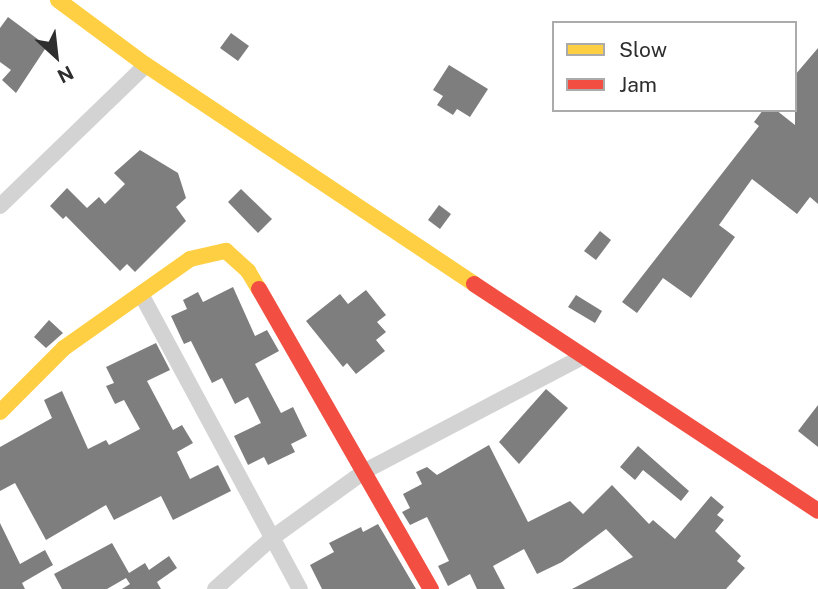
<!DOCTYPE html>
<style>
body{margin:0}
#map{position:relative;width:818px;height:589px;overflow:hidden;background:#fff;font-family:"Public Sans",sans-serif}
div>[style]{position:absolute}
.building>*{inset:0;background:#7e7e7e}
.street>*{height:16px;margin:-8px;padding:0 8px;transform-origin:8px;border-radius:8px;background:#d3d3d3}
.slow>*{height:16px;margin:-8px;padding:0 8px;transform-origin:8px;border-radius:8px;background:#ffcf43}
.jam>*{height:16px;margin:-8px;padding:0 8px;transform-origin:8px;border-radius:8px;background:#f24e42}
span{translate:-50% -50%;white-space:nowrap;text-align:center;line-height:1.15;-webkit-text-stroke:7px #fff;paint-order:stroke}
.legend{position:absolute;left:552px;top:21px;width:245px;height:91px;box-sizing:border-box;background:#fff;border:2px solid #ababab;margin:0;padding:9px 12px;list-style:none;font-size:21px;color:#2e2e2e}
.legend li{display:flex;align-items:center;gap:14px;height:35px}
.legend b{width:35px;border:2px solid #ababab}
.north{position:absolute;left:21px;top:21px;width:70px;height:70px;-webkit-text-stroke:5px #fff;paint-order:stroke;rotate:153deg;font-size:19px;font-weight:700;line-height:28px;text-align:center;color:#2e2e2e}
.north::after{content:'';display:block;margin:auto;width:24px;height:32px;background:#2e2e2e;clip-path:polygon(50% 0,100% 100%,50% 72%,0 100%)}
</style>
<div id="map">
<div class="building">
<i style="clip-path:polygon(8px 17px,47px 46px,16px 93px,2px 80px,11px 70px,0 62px,0 28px)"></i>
<i style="clip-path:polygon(231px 33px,249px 46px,238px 61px,220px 48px)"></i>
<i style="clip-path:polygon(818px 48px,818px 204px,810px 197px,797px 214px,752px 179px,719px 225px,735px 237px,691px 298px,663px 278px,637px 313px,622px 302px,759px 126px,754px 122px,763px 110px,776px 110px,795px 125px,795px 75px)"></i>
<i style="clip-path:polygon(449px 65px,488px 89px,470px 117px,457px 109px,453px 115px,437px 105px,443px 96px,433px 90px)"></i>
<i style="clip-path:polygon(140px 150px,178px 173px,186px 198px,176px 207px,186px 221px,135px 272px,127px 264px,120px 271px,66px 216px,63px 219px,50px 206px,67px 188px,87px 208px,99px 197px,105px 204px,125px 184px,114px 173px)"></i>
<i style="clip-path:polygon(241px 189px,272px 219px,258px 233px,228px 202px)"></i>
<i style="clip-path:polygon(439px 205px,451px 214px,440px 229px,428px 220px)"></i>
<i style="clip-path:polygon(600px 231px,611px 240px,596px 260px,584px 251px)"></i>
<i style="clip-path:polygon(233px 287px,255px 336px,267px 330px,279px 351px,255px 364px,281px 413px,293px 407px,307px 436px,291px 444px,295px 452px,268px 465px,264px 457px,248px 465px,234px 436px,261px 423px,248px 397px,235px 404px,222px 378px,212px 383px,191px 341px,184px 344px,171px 316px,187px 309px,183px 300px,198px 292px,203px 302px)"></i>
<i style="clip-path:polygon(366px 290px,386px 315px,377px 322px,386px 332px,376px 340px,385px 351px,356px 374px,347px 363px,343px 367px,306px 321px,340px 294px,348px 304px)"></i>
<i style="clip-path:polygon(576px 295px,602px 311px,595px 323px,568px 307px)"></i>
<i style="clip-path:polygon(49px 320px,63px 333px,46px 348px,34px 337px)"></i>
<i style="clip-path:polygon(156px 343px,170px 370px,147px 381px,173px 430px,182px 425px,193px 443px,177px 452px,190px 479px,218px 465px,231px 491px,173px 520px,161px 496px,114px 520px,106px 505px,46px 540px,15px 483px,0 491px,0 447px,52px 418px,44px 400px,62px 391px,88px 449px,106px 440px,109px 445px,140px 429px,124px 400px,115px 404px,106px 386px,114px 383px,106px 367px)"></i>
<i style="clip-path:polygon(546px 389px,568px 408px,519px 464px,499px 442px)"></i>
<i style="clip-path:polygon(818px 405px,818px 447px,798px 431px)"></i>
<i style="clip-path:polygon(489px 445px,528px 522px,570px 501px,583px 514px,612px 485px,649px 524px,653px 520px,675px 539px,711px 496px,724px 507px,717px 515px,724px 520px,715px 531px,741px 556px,737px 561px,745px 568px,726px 589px,572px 589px,633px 557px,606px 529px,562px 562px,537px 574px,524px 549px,493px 566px,505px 589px,477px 589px,470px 574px,448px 586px,438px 566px,449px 561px,427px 517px,410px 525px,402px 512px,410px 508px,403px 494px,422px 484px,416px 472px,427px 467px,437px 475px)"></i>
<i style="clip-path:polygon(638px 446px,689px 491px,681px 501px,643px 470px,635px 480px,620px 467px)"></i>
<i style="clip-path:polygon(0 523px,20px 564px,45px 550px,53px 565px,22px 583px,25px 589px,0 589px)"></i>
<i style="clip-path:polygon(378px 524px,416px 589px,322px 589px,310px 565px,334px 552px,329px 543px,361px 527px,363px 532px)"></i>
<i style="clip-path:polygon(112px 543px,129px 573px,145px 563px,149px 570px,169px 556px,177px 568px,157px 582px,161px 589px,122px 589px,130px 584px,126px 578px,107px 589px,62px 589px,54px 574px)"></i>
</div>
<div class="street">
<i style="left:0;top:206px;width:203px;rotate:-44deg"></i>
<i style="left:141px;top:294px;width:335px;rotate:61.7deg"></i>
<i style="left:215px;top:589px;width:76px;rotate:-41.8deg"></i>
<i style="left:272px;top:538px;width:115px;rotate:-35.8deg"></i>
<i style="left:365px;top:471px;width:243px;rotate:-27.7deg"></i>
</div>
<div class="slow">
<i style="left:58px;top:0;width:109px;rotate:36.5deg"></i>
<i style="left:146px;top:65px;width:394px;rotate:33.7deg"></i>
<i style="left:0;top:412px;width:91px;rotate:-45deg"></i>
<i style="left:64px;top:348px;width:154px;rotate:-35.2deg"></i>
<i style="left:190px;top:259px;width:37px;rotate:-13deg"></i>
<i style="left:226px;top:251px;width:30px;rotate:42deg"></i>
<i style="left:248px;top:271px;width:21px;rotate:59deg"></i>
</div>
<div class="jam">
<i style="left:474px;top:284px;width:412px;rotate:33.4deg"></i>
<i style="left:259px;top:289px;width:346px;rotate:60.2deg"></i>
</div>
<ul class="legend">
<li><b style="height:9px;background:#ffcf43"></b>Slow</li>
<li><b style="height:9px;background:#f24e42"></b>Jam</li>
</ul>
<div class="north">N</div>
</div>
